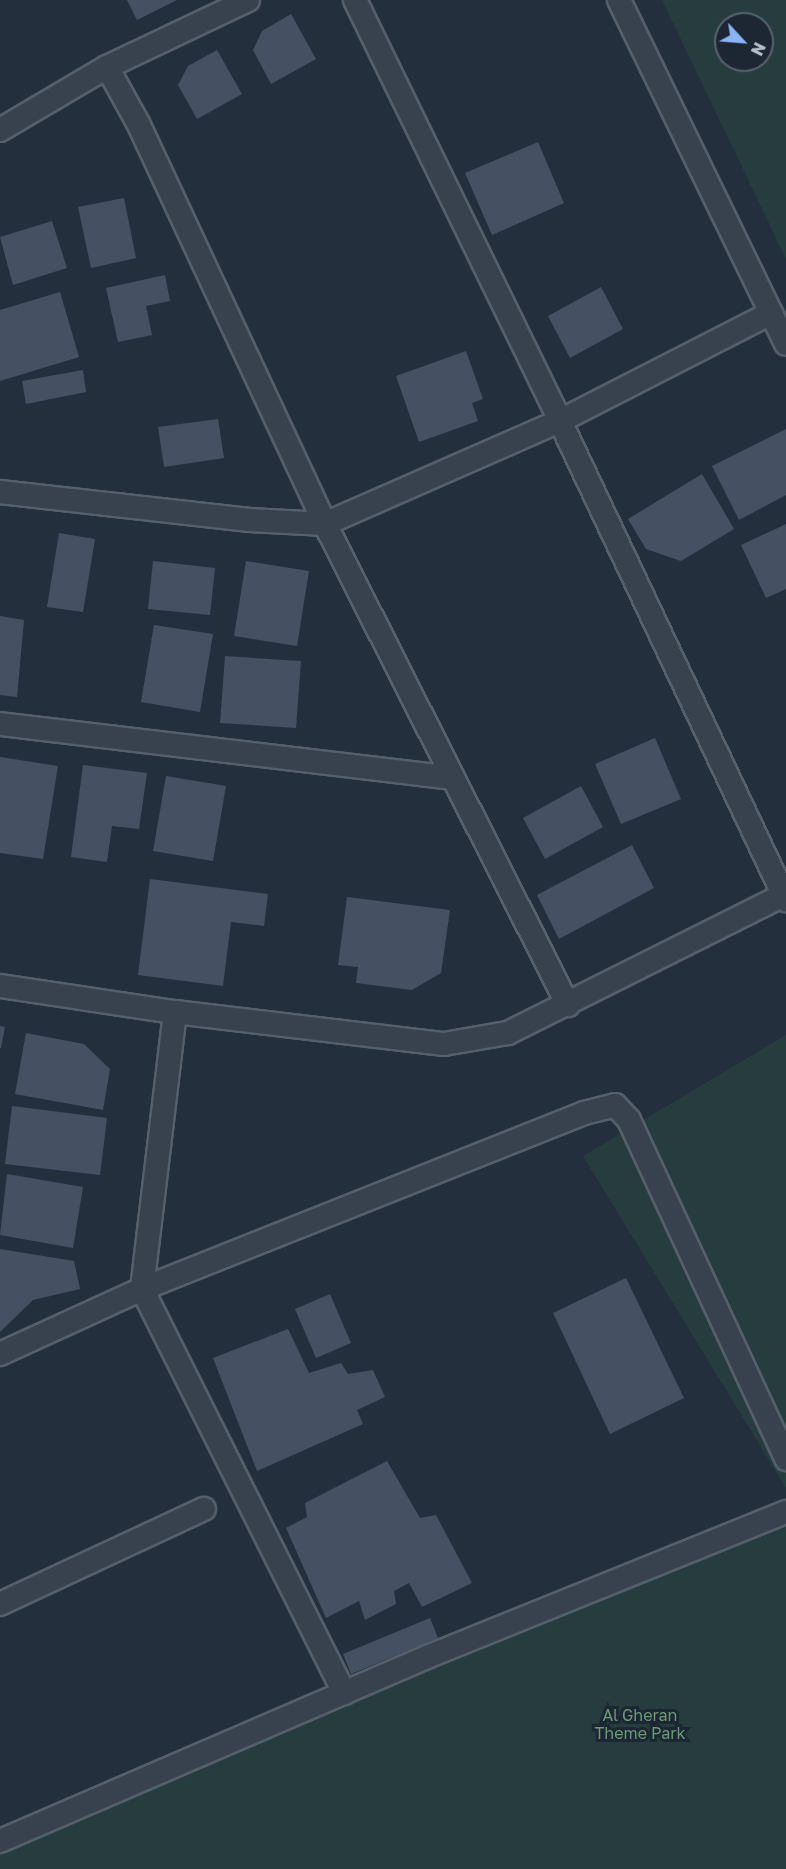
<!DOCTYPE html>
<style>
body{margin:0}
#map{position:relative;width:786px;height:1869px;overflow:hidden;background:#242f3e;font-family:"Golos Text",sans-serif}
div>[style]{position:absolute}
.green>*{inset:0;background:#263c3f}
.building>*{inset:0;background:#455162}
.roads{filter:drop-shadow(2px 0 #565f6c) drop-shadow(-2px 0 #565f6c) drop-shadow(0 2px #565f6c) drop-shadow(0 -2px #565f6c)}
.minor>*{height:22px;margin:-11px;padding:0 11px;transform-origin:11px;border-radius:11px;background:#38414e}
span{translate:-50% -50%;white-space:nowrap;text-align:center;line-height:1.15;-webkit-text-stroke:6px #1d2633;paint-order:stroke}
.park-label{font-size:16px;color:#6b9a76}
.north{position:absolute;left:714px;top:12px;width:60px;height:60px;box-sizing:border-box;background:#1d2633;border:2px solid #59626f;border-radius:50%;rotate:116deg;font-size:16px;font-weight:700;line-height:24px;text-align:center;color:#b4bcc9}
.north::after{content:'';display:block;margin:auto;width:21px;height:27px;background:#8ab4f8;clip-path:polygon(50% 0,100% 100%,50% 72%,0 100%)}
</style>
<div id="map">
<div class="green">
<i style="clip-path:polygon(evenodd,662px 0,786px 0,786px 259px,662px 0,726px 24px,762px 24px,762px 60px,726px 60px,726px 24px)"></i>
<i style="clip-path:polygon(786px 1035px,786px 1488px,583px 1156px)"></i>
<i style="clip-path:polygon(786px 1502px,786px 1869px,0 1869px,0 1841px)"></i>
</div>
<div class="building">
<i style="clip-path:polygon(127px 0,177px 0,137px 20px)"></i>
<i style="clip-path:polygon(291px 14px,316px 59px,271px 84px,253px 50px,262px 31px)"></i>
<i style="clip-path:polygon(217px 50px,242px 94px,197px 119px,178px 85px,188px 66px)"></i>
<i style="clip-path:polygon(538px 142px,564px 203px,492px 235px,465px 173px)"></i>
<i style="clip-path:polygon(124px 198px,136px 258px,91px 268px,78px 207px)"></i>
<i style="clip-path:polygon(52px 221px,67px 268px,13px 285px,0 237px)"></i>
<i style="clip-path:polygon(165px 275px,170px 301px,146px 306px,152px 335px,118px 342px,106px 288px)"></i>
<i style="clip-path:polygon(601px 287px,623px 329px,570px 358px,548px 316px)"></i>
<i style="clip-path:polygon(60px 292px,79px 357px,0 381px,0 310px)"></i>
<i style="clip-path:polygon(466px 351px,483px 399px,472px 403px,478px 421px,419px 442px,396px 376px)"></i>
<i style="clip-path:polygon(83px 370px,86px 392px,26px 404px,22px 381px)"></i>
<i style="clip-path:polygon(218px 419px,224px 458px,164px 467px,158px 427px)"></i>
<i style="clip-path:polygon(786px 429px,786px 495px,739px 520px,712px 466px)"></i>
<i style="clip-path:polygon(702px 474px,734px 529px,681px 561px,646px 549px,628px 519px)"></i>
<i style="clip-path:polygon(786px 524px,786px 589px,766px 598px,741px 545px)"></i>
<i style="clip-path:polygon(59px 533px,95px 539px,83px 612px,47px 607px)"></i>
<i style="clip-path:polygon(153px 561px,215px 568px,210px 615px,148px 609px)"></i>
<i style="clip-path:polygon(246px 561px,309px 571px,297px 646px,234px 636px)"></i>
<i style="clip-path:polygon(0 616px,24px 620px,17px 697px,0 695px)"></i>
<i style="clip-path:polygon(154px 625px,213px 634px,200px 712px,141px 702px)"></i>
<i style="clip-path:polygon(225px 656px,301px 661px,296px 728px,220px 723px)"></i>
<i style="clip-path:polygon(655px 738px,681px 799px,621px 824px,595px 764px)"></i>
<i style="clip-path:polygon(0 757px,58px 766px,43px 859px,0 853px)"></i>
<i style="clip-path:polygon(83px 765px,147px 773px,139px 829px,112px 826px,107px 862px,71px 857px)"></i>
<i style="clip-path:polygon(166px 776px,226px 786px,213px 861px,153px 851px)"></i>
<i style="clip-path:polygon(581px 786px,603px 827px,545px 859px,523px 818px)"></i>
<i style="clip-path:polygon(632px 845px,654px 888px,559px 939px,537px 895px)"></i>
<i style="clip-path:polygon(150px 879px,268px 894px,264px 926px,231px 922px,223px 986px,138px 975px)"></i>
<i style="clip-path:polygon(347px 897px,450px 910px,441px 973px,412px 990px,356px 983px,358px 967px,338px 965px)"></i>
<i style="clip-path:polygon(0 1026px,5px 1027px,1px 1048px,0 1048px)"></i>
<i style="clip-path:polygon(26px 1033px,84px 1044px,110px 1069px,103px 1110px,15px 1094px)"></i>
<i style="clip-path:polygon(12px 1106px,107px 1118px,100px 1175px,5px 1164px)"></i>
<i style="clip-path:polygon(7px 1174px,83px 1187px,73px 1248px,0 1235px)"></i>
<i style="clip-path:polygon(0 1249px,74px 1261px,80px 1289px,33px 1300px,0 1332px)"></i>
<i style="clip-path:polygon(626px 1278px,684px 1398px,610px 1434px,553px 1313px)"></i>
<i style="clip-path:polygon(330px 1294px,351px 1343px,316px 1358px,295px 1309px)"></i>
<i style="clip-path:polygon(288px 1329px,309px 1373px,341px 1363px,348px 1374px,373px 1370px,385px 1397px,357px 1410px,363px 1424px,257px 1471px,213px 1358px)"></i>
<i style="clip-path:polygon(387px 1461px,420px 1518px,436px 1515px,472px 1583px,422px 1607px,409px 1583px,394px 1591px,396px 1604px,365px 1620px,359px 1601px,326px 1618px,286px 1528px,307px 1517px,305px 1503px)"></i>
<i style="clip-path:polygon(430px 1618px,438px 1638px,351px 1674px,343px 1654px)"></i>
</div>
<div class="roads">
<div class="minor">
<i style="left:355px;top:0;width:468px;rotate:64deg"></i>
<i style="left:560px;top:421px;width:530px;rotate:64.74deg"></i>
<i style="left:619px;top:0;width:382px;rotate:64.1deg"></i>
<i style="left:107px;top:67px;width:66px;rotate:61.1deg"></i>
<i style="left:139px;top:125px;width:440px;rotate:65deg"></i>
<i style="left:325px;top:524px;width:539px;rotate:63.2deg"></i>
<i style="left:0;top:130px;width:124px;rotate:-30.5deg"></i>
<i style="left:107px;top:67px;width:156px;rotate:-25.4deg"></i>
<i style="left:0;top:492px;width:251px;rotate:6.4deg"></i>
<i style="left:249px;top:520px;width:76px;rotate:3deg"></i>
<i style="left:325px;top:524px;width:257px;rotate:-23.7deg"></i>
<i style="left:560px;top:421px;width:237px;rotate:-27.1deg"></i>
<i style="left:0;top:724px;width:456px;rotate:6.8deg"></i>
<i style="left:0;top:986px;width:177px;rotate:8.5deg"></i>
<i style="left:175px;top:1012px;width:271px;rotate:6.8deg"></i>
<i style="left:444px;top:1044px;width:65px;rotate:-9.8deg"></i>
<i style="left:508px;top:1033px;width:311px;rotate:-26.6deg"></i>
<i style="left:175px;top:1012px;width:279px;rotate:96.8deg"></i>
<i style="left:142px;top:1289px;width:452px;rotate:63.4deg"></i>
<i style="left:0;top:1354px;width:156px;rotate:-24.6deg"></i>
<i style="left:142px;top:1289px;width:476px;rotate:-21.7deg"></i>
<i style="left:584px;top:1113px;width:32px;rotate:-14deg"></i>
<i style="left:615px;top:1105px;width:21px;rotate:47deg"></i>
<i style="left:629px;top:1120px;width:374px;rotate:65.1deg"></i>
<i style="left:0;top:1604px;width:225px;rotate:-25deg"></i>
<i style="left:0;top:1841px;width:465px;rotate:-23.3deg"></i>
<i style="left:427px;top:1657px;width:387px;rotate:-22deg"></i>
</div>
</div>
<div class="park-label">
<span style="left:640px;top:1724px">Al Gheran<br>Theme Park</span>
</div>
<div class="north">N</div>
</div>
